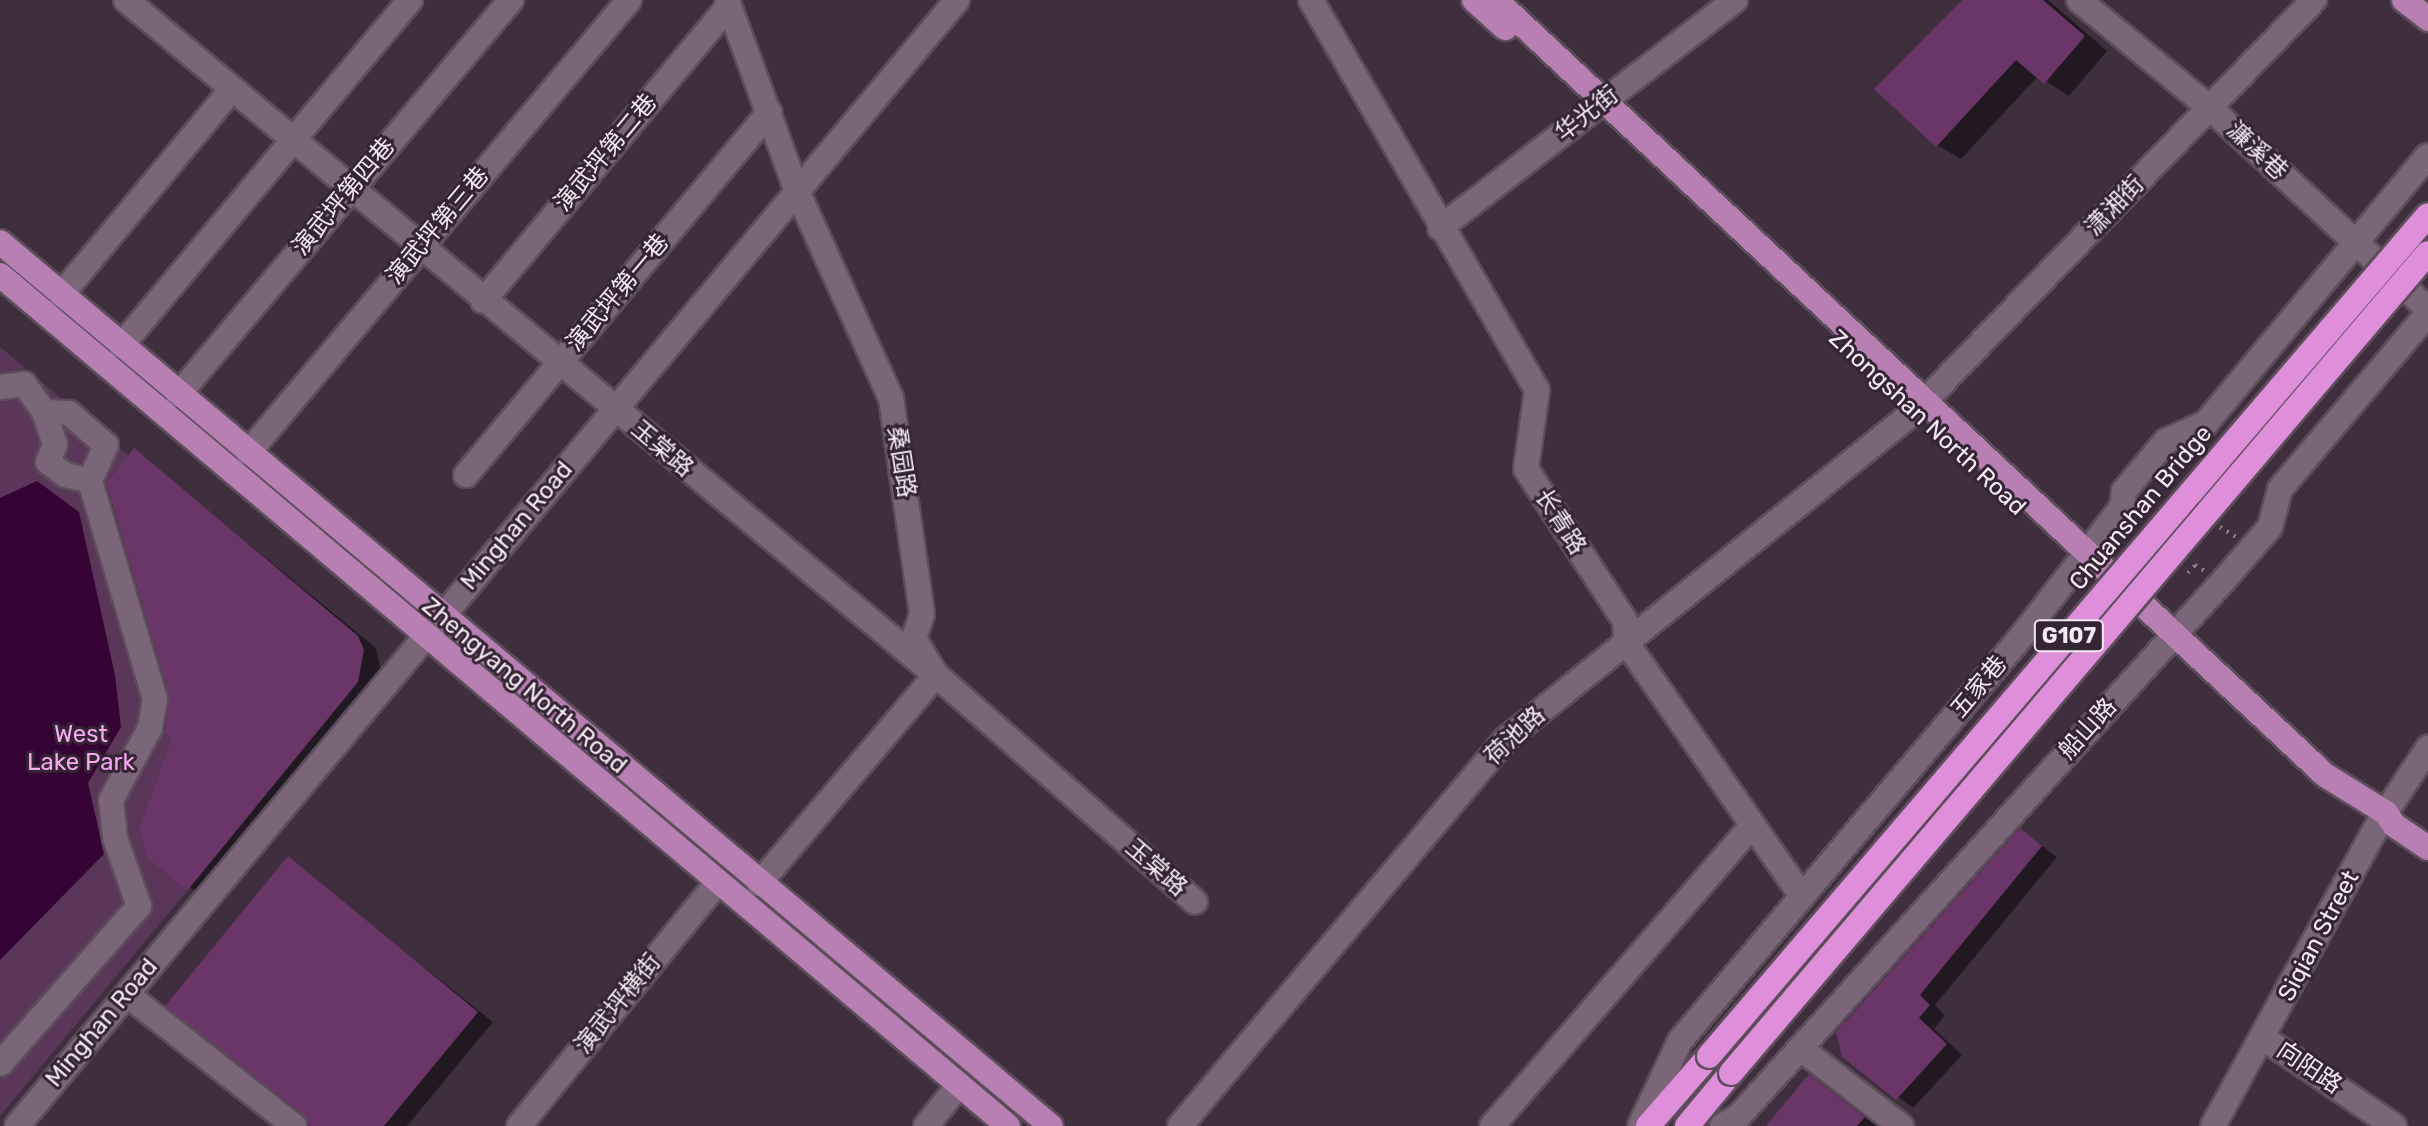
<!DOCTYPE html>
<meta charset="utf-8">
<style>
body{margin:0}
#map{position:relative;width:2428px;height:1126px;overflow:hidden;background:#3f2e3e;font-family:Rubik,"Noto Sans SC",sans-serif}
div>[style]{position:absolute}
.green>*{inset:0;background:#5a3658}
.water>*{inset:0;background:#350334}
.shadow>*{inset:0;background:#0007}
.building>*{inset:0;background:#693667}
.path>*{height:4px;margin-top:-2px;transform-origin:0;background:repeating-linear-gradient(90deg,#938492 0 2px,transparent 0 8px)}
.roads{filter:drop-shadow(2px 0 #5c4d5b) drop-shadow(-2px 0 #5c4d5b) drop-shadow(0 2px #5c4d5b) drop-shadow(0 -2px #5c4d5b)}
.minor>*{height:24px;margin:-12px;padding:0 12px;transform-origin:12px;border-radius:12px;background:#7a6678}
.major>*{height:24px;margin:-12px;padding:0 12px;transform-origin:12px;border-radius:12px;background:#b77fb2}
.highway>*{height:24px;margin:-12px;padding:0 12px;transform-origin:12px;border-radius:12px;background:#df8fd9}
.bridges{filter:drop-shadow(2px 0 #5c4d5b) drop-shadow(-2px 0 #5c4d5b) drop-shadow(0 2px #5c4d5b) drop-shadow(0 -2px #5c4d5b)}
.highway-bridge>*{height:24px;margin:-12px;padding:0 12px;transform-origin:12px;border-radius:12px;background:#df8fd9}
span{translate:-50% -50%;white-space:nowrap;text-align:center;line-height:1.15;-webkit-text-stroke:6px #352434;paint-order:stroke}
.shield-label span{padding:2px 6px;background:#352434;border:2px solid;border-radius:6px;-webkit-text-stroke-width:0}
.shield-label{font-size:22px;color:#f4e9f3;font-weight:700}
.street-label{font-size:24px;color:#f4e9f3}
.park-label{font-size:24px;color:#f7a9f2}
</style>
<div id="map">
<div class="green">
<i style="clip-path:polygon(0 347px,128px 455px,104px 484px,155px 687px,157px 720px,171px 739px,139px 829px,147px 858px,187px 891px,0 1116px)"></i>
</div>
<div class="water">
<i style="clip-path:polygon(37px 481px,79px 512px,115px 675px,121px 727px,88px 783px,104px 854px,0 960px,0 498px)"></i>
</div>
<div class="shadow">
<i style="clip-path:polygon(1965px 0,2048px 0,2107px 51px,2069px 96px,2038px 76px,1961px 159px,1937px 145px)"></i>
<i style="clip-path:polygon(134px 450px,376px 648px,382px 676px,207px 900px,149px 857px,173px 739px,171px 695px)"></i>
<i style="clip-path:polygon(2021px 830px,2057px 857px,1935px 1005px,1945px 1015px,1934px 1029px,1962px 1055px,1913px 1108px,1843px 1056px)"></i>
<i style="clip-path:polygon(288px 859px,493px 1022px,407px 1126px,313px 1126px)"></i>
<i style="clip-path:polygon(1810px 1077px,1826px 1086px,1878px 1126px,1768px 1126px)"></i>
</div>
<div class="building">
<i style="clip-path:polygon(1962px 0,2043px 0,2085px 36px,2044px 84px,2016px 60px,1936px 147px,1874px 89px)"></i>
<i style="clip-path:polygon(134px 448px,358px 636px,364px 650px,358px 682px,187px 891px,147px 858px,139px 829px,171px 739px,165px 731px,169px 695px,106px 482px)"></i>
<i style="clip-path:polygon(2020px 828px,2042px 846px,1920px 995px,1930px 1005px,1919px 1018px,1947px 1044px,1896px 1100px,1842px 1057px,1836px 1032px)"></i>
<i style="clip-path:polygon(288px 856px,478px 1012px,384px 1126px,310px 1126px,303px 1114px,165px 1006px)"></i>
<i style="clip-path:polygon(1809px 1074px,1865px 1117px,1857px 1126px,1766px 1126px)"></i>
</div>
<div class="path">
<i style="left:2220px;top:527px;width:19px;rotate:32deg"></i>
<i style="left:2188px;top:573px;width:11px;rotate:-49deg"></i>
<i style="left:2195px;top:565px;width:12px;rotate:31deg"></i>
</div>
<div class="roads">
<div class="minor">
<i style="left:126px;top:0;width:1054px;rotate:39.81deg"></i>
<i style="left:936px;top:675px;width:344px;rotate:41.2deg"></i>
<i style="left:727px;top:0;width:203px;rotate:69.9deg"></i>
<i style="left:797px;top:191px;width:227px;rotate:65.6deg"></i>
<i style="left:891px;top:398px;width:218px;rotate:81.8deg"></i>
<i style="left:922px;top:614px;width:26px;rotate:108deg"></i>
<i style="left:914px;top:639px;width:42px;rotate:58.6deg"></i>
<i style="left:936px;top:675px;width:274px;rotate:130.3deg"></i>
<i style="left:1311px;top:0;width:451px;rotate:59.9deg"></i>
<i style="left:1537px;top:390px;width:80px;rotate:97.9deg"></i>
<i style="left:1526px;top:469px;width:181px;rotate:56.9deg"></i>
<i style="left:1625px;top:621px;width:21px;rotate:87deg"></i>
<i style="left:1626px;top:642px;width:309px;rotate:55.3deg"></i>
<i style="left:2079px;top:0;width:170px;rotate:39.5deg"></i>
<i style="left:2210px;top:108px;width:297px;rotate:42.7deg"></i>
<i style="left:1440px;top:228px;width:373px;rotate:-37.7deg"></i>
<i style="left:61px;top:295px;width:268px;rotate:-50.3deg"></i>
<i style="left:483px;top:301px;width:384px;rotate:-50.2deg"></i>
<i style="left:121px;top:346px;width:451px;rotate:-50.1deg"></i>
<i style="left:0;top:387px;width:24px;rotate:-7deg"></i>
<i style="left:24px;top:384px;width:34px;rotate:54deg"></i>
<i style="left:44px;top:412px;width:34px;rotate:71deg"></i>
<i style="left:55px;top:444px;width:19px;rotate:111deg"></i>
<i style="left:48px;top:462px;width:21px;rotate:37deg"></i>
<i style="left:65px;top:475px;width:26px;rotate:13deg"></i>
<i style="left:90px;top:481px;width:227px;rotate:73.4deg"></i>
<i style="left:155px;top:699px;width:29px;rotate:100deg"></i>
<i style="left:150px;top:728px;width:82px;rotate:118.4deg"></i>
<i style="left:111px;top:800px;width:38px;rotate:84deg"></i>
<i style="left:115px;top:838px;width:72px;rotate:70.6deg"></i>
<i style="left:139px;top:906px;width:210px;rotate:131.3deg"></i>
<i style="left:178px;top:395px;width:517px;rotate:-49.87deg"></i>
<i style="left:44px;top:412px;width:25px;rotate:2deg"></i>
<i style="left:69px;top:413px;width:49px;rotate:40.9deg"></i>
<i style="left:106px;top:445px;width:39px;rotate:114deg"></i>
<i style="left:248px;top:453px;width:592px;rotate:-49.93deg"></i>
<i style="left:466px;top:475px;width:473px;rotate:-50.1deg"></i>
<i style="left:134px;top:1000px;width:204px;rotate:38.2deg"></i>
<i style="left:2263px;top:1038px;width:158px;rotate:33.9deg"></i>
<i style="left:1800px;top:1048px;width:128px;rotate:37.7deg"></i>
<i style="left:17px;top:1126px;width:1467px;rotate:-50.14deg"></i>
<i style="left:519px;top:1126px;width:313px;rotate:-50.8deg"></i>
<i style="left:926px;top:1126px;width:53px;rotate:-51.2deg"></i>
<i style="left:1180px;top:1126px;width:506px;rotate:-49.89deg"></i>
<i style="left:1506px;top:739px;width:524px;rotate:-38.73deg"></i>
<i style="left:1915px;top:411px;width:573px;rotate:-45.85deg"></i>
<i style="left:1492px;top:1126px;width:398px;rotate:-49.1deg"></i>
<i style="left:1640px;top:1126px;width:94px;rotate:-64.8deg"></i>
<i style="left:1680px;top:1041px;width:522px;rotate:-49.82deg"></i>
<i style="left:2017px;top:642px;width:171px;rotate:-52.1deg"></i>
<i style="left:2122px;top:507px;width:16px;rotate:-83deg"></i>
<i style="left:2124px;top:491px;width:65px;rotate:-50deg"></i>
<i style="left:2166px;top:441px;width:44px;rotate:-24.2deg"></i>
<i style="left:2206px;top:423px;width:347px;rotate:-50.3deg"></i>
<i style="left:1722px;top:1126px;width:20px;rotate:-30deg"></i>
<i style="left:1739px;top:1116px;width:723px;rotate:-47.86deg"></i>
<i style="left:2224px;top:580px;width:70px;rotate:-49deg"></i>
<i style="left:2270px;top:527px;width:39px;rotate:-75deg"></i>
<i style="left:2280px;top:489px;width:230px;rotate:-49.9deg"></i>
<i style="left:2213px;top:1126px;width:345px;rotate:-61.3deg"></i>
<i style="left:2379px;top:823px;width:90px;rotate:-56.8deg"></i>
</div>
<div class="major">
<i style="left:1474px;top:0;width:42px;rotate:42.1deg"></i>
<i style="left:1496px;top:0;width:1135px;rotate:43.07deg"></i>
<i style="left:2325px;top:775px;width:72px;rotate:31.9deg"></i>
<i style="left:2386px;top:813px;width:14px;rotate:56deg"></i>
<i style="left:2394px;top:825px;width:41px;rotate:34.1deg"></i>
<i style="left:2404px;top:0;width:31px;rotate:38deg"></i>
<i style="left:0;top:242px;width:1373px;rotate:40.07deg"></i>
<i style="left:0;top:275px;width:1319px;rotate:40.17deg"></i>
</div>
<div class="highway">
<i style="left:1648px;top:1126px;width:93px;rotate:-48.9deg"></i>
<i style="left:1687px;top:1126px;width:69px;rotate:-50.3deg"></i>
</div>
</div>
<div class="bridges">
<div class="highway-bridge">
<i style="left:1709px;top:1056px;width:1106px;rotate:-49.47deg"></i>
<i style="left:1731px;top:1073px;width:1076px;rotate:-49.64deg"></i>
</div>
</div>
<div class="shield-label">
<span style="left:2069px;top:636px">G107</span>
</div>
<div class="street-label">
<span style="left:1587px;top:114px;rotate:-38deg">华光街</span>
<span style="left:2257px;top:151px;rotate:43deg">濂溪巷</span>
<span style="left:606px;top:153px;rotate:-50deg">演武坪第二巷</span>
<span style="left:344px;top:197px;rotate:-50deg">演武坪第四巷</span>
<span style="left:2115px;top:206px;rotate:-46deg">潇湘街</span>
<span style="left:438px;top:226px;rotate:-50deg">演武坪第三巷</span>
<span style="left:618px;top:293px;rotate:-50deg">演武坪第一巷</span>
<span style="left:1927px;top:423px;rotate:43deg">Zhongshan North Road</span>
<span style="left:662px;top:449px;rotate:40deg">玉棠路</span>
<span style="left:901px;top:462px;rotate:81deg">桑园路</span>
<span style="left:2141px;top:508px;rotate:-50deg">Chuanshan Bridge</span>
<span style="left:1560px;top:522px;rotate:57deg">长青路</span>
<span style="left:517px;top:526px;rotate:-50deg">Minghan Road</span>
<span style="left:524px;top:686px;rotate:40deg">Zhengyang North Road</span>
<span style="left:1979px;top:687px;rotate:-50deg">五家巷</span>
<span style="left:2088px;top:729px;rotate:-48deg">船山路</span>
<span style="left:1515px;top:736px;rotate:-43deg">荷池路</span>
<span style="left:1156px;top:868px;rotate:41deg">玉棠路</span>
<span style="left:2319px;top:936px;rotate:-62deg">Siqian Street</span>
<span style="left:618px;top:1004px;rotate:-51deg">演武坪横街</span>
<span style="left:102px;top:1023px;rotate:-50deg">Minghan Road</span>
<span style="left:2309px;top:1068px;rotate:34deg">向阳路</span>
</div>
<div class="park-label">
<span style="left:81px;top:749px">West<br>Lake Park</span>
</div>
</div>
